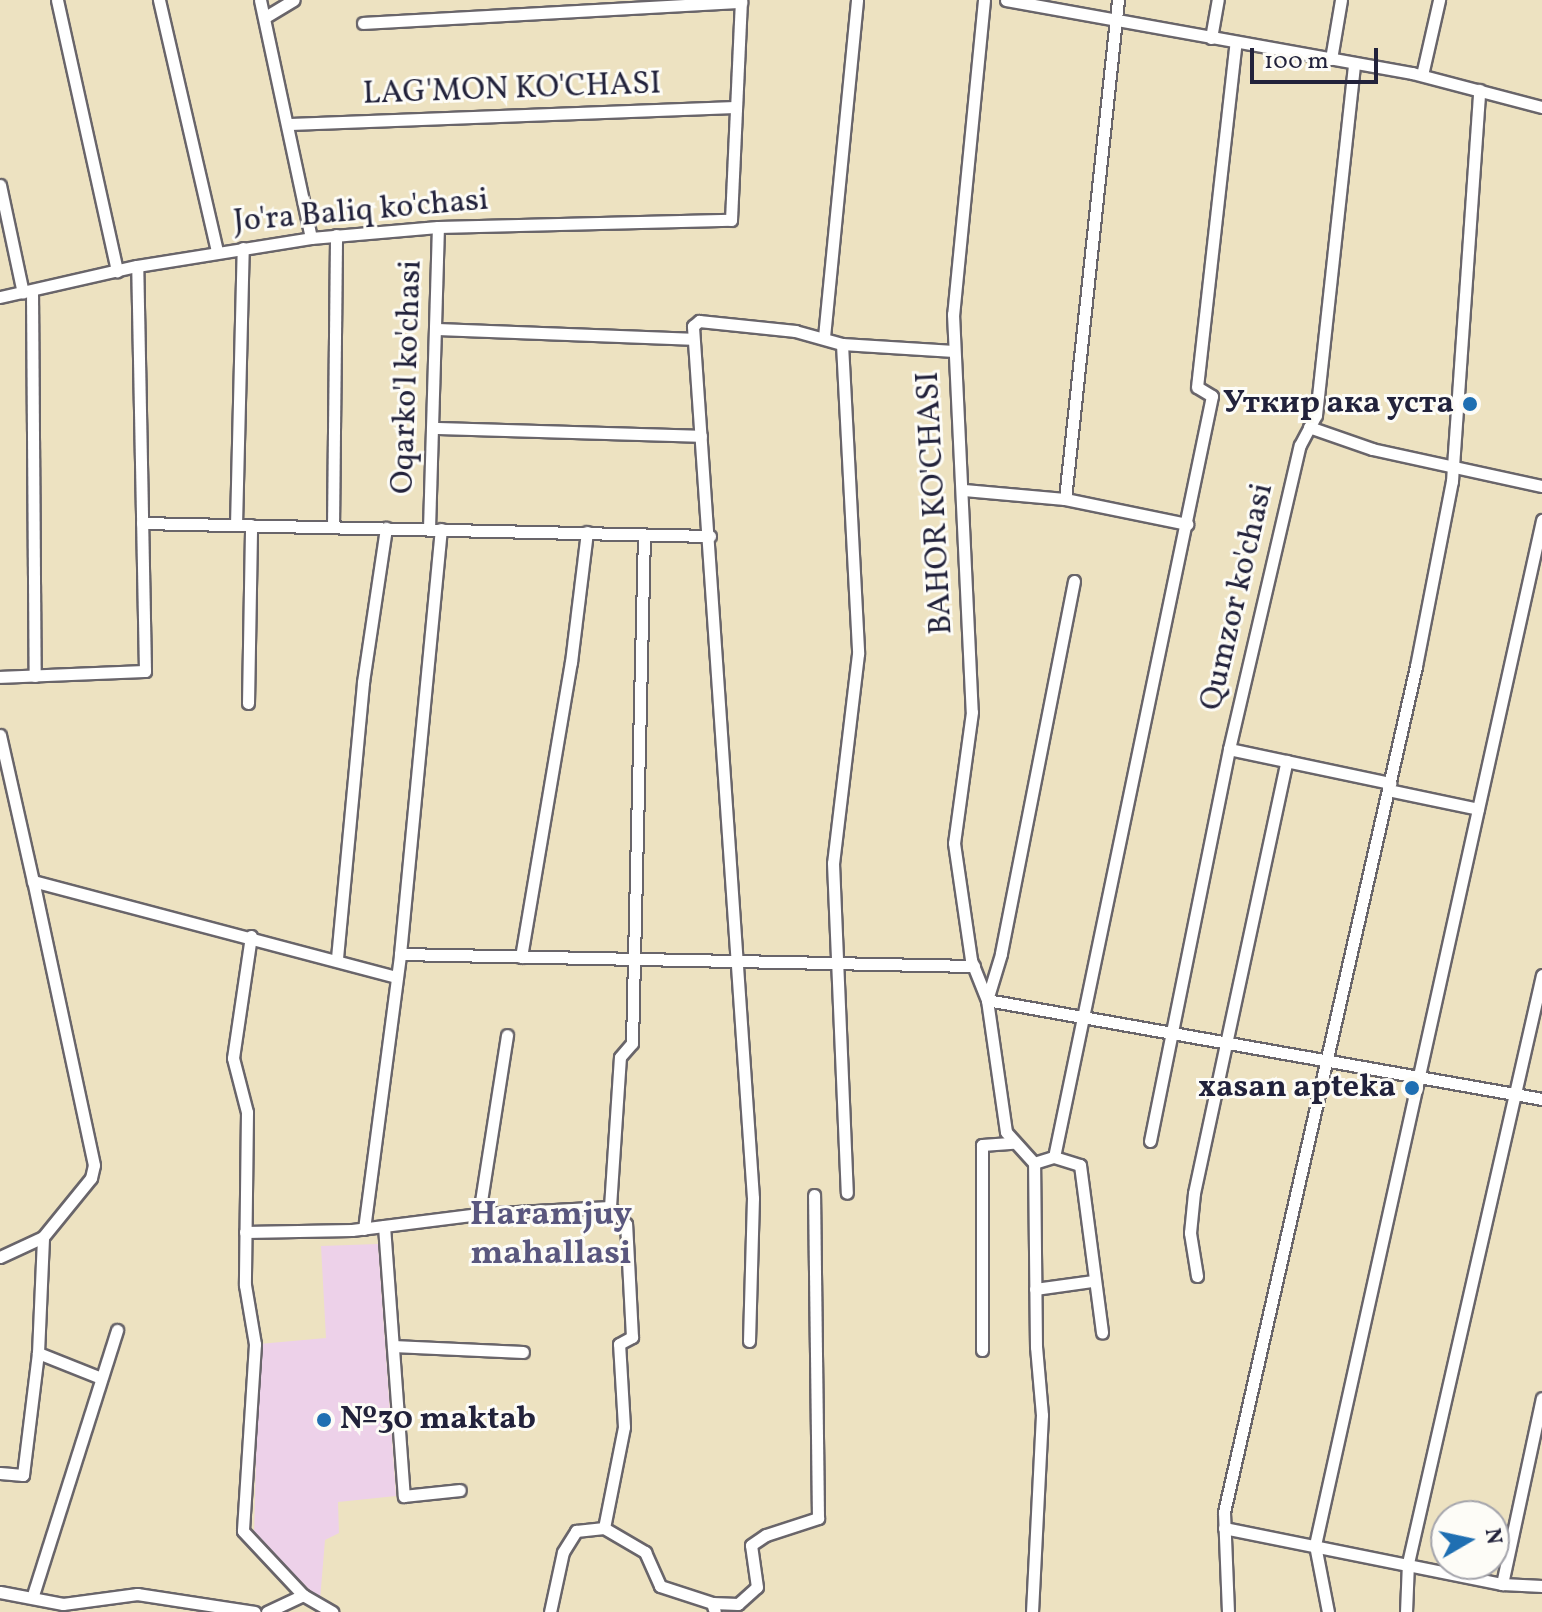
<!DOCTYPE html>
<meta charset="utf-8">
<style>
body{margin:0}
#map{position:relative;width:1542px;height:1612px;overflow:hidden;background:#ede2c1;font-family:Vollkorn,serif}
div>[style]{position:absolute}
.built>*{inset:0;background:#edd1e9}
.roads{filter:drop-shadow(2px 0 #69656a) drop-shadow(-2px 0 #69656a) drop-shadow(0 2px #69656a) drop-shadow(0 -2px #69656a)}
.minor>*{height:11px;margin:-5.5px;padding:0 5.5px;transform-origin:5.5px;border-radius:5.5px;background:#fff}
.dots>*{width:22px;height:22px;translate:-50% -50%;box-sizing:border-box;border:4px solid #fdfcf7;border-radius:50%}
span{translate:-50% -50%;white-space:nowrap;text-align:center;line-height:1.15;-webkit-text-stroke:6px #fdfcf7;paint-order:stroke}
.street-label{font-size:32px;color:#22223b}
.poi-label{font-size:32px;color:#22223b;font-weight:700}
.right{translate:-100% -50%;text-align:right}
.left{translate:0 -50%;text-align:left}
.neighbourhood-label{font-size:34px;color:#5a577e;font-weight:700}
.north{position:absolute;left:1430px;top:1500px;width:80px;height:80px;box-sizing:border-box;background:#fdfcf7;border:2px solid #a5a5ac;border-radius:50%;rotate:81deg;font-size:22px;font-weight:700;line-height:32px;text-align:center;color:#22223b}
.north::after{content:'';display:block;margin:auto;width:28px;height:36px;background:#1f6fb2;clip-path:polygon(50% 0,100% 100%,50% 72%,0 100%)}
.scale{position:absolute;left:1250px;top:48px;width:128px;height:36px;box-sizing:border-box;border:4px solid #22223b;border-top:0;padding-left:10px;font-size:24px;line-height:28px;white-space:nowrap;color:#22223b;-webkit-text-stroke:6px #fdfcf7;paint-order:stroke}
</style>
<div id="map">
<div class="built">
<i style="clip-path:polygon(378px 1244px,396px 1496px,338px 1502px,339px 1533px,325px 1540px,320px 1600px,254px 1535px,259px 1344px,326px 1338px,321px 1246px)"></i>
</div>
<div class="roads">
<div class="minor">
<i style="left:57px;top:0;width:278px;rotate:77.5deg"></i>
<i style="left:159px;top:0;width:259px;rotate:77deg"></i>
<i style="left:260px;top:0;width:243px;rotate:77.9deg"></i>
<i style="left:984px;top:0;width:316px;rotate:95.6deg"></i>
<i style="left:953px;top:314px;width:398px;rotate:87.3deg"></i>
<i style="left:972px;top:712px;width:132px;rotate:97.8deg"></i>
<i style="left:954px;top:843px;width:118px;rotate:81.7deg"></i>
<i style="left:971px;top:960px;width:43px;rotate:68.2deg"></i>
<i style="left:1006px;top:0;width:413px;rotate:10.2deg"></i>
<i style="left:1412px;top:73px;width:134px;rotate:14.7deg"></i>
<i style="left:267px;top:16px;width:31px;rotate:-31deg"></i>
<i style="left:363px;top:23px;width:379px;rotate:-3.2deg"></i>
<i style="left:1211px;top:38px;width:39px;rotate:-80deg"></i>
<i style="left:1331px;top:59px;width:60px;rotate:-80.4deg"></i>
<i style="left:1422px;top:75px;width:77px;rotate:-77.2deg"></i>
<i style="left:289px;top:124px;width:447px;rotate:-2.2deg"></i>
<i style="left:0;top:185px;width:110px;rotate:78deg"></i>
<i style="left:32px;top:291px;width:385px;rotate:89.6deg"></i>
<i style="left:0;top:297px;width:140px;rotate:-12.8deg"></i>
<i style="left:137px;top:266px;width:176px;rotate:-9.1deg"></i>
<i style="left:311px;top:238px;width:127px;rotate:-5deg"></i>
<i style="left:438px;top:227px;width:293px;rotate:-1.4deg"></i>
<i style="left:731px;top:220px;width:220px;rotate:-87.4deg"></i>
<i style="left:436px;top:329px;width:256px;rotate:2.2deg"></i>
<i style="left:824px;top:337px;width:339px;rotate:-84.4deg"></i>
<i style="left:842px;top:344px;width:310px;rotate:87deg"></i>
<i style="left:858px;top:654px;width:210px;rotate:96.8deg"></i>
<i style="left:833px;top:863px;width:330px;rotate:87.6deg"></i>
<i style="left:1309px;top:427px;width:67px;rotate:19.2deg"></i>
<i style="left:1372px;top:449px;width:174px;rotate:12.3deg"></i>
<i style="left:435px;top:428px;width:266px;rotate:1.7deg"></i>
<i style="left:964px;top:490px;width:101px;rotate:5.1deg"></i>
<i style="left:1065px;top:499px;width:125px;rotate:11.6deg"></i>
<i style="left:1065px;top:499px;width:502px;rotate:-83.94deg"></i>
<i style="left:142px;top:523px;width:568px;rotate:1.31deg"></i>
<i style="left:236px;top:525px;width:277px;rotate:-88.6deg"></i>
<i style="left:333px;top:527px;width:292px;rotate:-89.4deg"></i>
<i style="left:429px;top:529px;width:302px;rotate:-88.3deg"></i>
<i style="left:1074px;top:581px;width:380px;rotate:101.1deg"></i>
<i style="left:1001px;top:954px;width:48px;rotate:106.9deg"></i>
<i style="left:987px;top:1000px;width:133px;rotate:81.8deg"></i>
<i style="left:1006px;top:1132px;width:42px;rotate:47.9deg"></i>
<i style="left:1034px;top:1163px;width:21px;rotate:-17deg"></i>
<i style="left:1054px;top:1157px;width:27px;rotate:17deg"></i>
<i style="left:1080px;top:1165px;width:169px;rotate:82.5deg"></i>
<i style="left:0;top:677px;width:145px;rotate:-2.4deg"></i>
<i style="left:145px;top:671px;width:405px;rotate:-91.1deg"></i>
<i style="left:248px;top:703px;width:178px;rotate:-89deg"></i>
<i style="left:0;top:735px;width:150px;rotate:77.3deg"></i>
<i style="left:33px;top:881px;width:376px;rotate:14.8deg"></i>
<i style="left:1229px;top:749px;width:165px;rotate:11.9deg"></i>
<i style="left:1388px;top:790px;width:92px;rotate:11.9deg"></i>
<i style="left:251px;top:936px;width:123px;rotate:98.4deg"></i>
<i style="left:233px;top:1058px;width:56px;rotate:75.5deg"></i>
<i style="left:247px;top:1112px;width:173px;rotate:90.7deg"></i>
<i style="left:245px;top:1285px;width:60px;rotate:80.4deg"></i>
<i style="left:255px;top:1344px;width:187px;rotate:93.7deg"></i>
<i style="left:243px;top:1531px;width:88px;rotate:46.8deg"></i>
<i style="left:303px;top:1595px;width:34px;rotate:30deg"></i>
<i style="left:400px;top:954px;width:574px;rotate:1.2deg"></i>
<i style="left:521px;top:957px;width:299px;rotate:-80.4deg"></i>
<i style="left:571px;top:662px;width:131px;rotate:-83deg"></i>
<i style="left:337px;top:958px;width:277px;rotate:-84.6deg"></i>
<i style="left:363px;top:682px;width:156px;rotate:-81.5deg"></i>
<i style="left:987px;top:1000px;width:564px;rotate:10.11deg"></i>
<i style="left:1150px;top:1141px;width:400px;rotate:-78.6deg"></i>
<i style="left:1229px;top:749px;width:312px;rotate:-76.9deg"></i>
<i style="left:1300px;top:445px;width:34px;rotate:-62deg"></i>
<i style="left:1316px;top:415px;width:354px;rotate:-83.8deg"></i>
<i style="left:1054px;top:1157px;width:777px;rotate:-78.27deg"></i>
<i style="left:1212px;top:396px;width:17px;rotate:-149deg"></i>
<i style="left:1197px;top:387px;width:347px;rotate:-83.6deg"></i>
<i style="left:479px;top:1214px;width:181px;rotate:-81.1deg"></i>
<i style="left:384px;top:1226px;width:271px;rotate:85.8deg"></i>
<i style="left:404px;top:1496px;width:56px;rotate:-6.1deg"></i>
<i style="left:364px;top:1229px;width:277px;rotate:-82.5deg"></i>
<i style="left:400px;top:954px;width:427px;rotate:-84.5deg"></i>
<i style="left:245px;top:1232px;width:107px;rotate:-1.1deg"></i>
<i style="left:352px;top:1230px;width:128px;rotate:-7.2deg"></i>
<i style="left:479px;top:1214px;width:131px;rotate:-3.1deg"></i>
<i style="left:0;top:1257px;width:47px;rotate:-24.9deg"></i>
<i style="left:43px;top:1237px;width:76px;rotate:-50.9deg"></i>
<i style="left:91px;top:1178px;width:13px;rotate:-77deg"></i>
<i style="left:94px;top:1165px;width:290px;rotate:-102.1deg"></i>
<i style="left:1197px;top:1276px;width:44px;rotate:-99.2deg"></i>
<i style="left:1190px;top:1233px;width:40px;rotate:-84.3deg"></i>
<i style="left:1194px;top:1193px;width:442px;rotate:-77.9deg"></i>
<i style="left:1035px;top:1289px;width:59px;rotate:-7.9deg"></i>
<i style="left:749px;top:1341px;width:143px;rotate:-88.4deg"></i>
<i style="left:753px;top:1198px;width:874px;rotate:-93.94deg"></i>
<i style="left:693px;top:326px;width:8px;rotate:-40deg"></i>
<i style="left:699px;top:321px;width:97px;rotate:5.9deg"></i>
<i style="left:795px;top:331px;width:49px;rotate:15.5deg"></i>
<i style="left:842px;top:344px;width:112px;rotate:3.6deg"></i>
<i style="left:393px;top:1346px;width:130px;rotate:2.6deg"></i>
<i style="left:982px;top:1350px;width:205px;rotate:-90deg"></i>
<i style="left:982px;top:1145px;width:31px;rotate:-4deg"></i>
<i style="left:38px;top:1353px;width:68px;rotate:21.6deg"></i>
<i style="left:0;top:1473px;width:23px;rotate:5deg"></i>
<i style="left:23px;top:1475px;width:123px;rotate:-83deg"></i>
<i style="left:38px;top:1353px;width:116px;rotate:-87.5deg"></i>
<i style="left:604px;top:1528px;width:103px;rotate:-78.8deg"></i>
<i style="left:624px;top:1427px;width:83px;rotate:-93.4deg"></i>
<i style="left:619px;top:1344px;width:15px;rotate:-28deg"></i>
<i style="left:632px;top:1337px;width:113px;rotate:-93deg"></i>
<i style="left:626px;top:1224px;width:23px;rotate:-133deg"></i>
<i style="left:610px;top:1207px;width:150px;rotate:-86.2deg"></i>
<i style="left:620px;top:1057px;width:18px;rotate:-49deg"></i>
<i style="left:632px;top:1043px;width:508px;rotate:-88.65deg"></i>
<i style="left:1224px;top:1528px;width:284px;rotate:11.4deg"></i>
<i style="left:1502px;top:1584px;width:40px;rotate:2.9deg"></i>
<i style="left:1502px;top:1584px;width:190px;rotate:-77.9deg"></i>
<i style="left:0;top:1592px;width:64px;rotate:10.8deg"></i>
<i style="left:63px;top:1604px;width:75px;rotate:-7.7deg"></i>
<i style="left:137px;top:1594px;width:119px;rotate:8.7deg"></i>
<i style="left:33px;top:1595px;width:278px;rotate:-72.4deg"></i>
<i style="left:712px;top:1603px;width:26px;rotate:2deg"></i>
<i style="left:738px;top:1604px;width:25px;rotate:-42deg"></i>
<i style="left:757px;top:1587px;width:42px;rotate:-98.1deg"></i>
<i style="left:751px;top:1545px;width:18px;rotate:-34deg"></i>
<i style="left:766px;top:1535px;width:55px;rotate:-18.1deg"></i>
<i style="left:818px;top:1518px;width:323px;rotate:-90.7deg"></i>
<i style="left:267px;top:1612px;width:40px;rotate:-25deg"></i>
<i style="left:550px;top:1612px;width:61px;rotate:-77.8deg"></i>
<i style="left:563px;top:1552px;width:25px;rotate:-58deg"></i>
<i style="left:576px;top:1531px;width:28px;rotate:-6deg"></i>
<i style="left:604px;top:1528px;width:48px;rotate:30.3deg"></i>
<i style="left:645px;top:1552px;width:37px;rotate:66deg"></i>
<i style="left:660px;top:1586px;width:55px;rotate:18.1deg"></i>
<i style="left:712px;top:1603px;width:9px;rotate:72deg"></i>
<i style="left:1032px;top:1612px;width:197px;rotate:-87.1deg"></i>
<i style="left:1042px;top:1415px;width:68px;rotate:-95deg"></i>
<i style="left:1036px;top:1347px;width:184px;rotate:-90.6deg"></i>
<i style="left:1228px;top:1612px;width:100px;rotate:-92.3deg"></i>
<i style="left:1224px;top:1512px;width:868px;rotate:-77.21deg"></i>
<i style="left:1416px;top:666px;width:188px;rotate:-79deg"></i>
<i style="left:1452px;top:481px;width:392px;rotate:-86deg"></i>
<i style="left:1328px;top:1612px;width:68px;rotate:-101deg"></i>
<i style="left:1315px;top:1545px;width:1050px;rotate:-77.51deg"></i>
<i style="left:1406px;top:1612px;width:49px;rotate:-87.7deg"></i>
<i style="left:1408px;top:1563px;width:603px;rotate:-77.16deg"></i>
</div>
</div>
<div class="dots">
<i style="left:1470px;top:404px;background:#1f6fb2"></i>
<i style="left:1412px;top:1088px;background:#1f6fb2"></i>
<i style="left:324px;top:1420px;background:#1f6fb2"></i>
</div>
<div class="street-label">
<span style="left:512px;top:90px;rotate:-2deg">LAG'MON KO'CHASI</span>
<span style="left:361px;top:212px;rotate:-5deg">Jo'ra Baliq ko'chasi</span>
<span style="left:408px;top:377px;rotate:-88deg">Oqarko'l ko'chasi</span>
<span style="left:936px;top:503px;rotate:-93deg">BAHOR KO'CHASI</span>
<span style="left:1238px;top:597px;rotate:-77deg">Qumzor ko'chasi</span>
</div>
<div class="poi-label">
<span class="right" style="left:1454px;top:404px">Уткир ака уста</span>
<span class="right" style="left:1396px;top:1088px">xasan apteka</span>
<span class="left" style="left:340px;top:1420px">№30 maktab</span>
</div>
<div class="neighbourhood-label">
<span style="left:551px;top:1235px">Haramjuy<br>mahallasi</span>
</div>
<div class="north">N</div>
<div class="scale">100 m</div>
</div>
